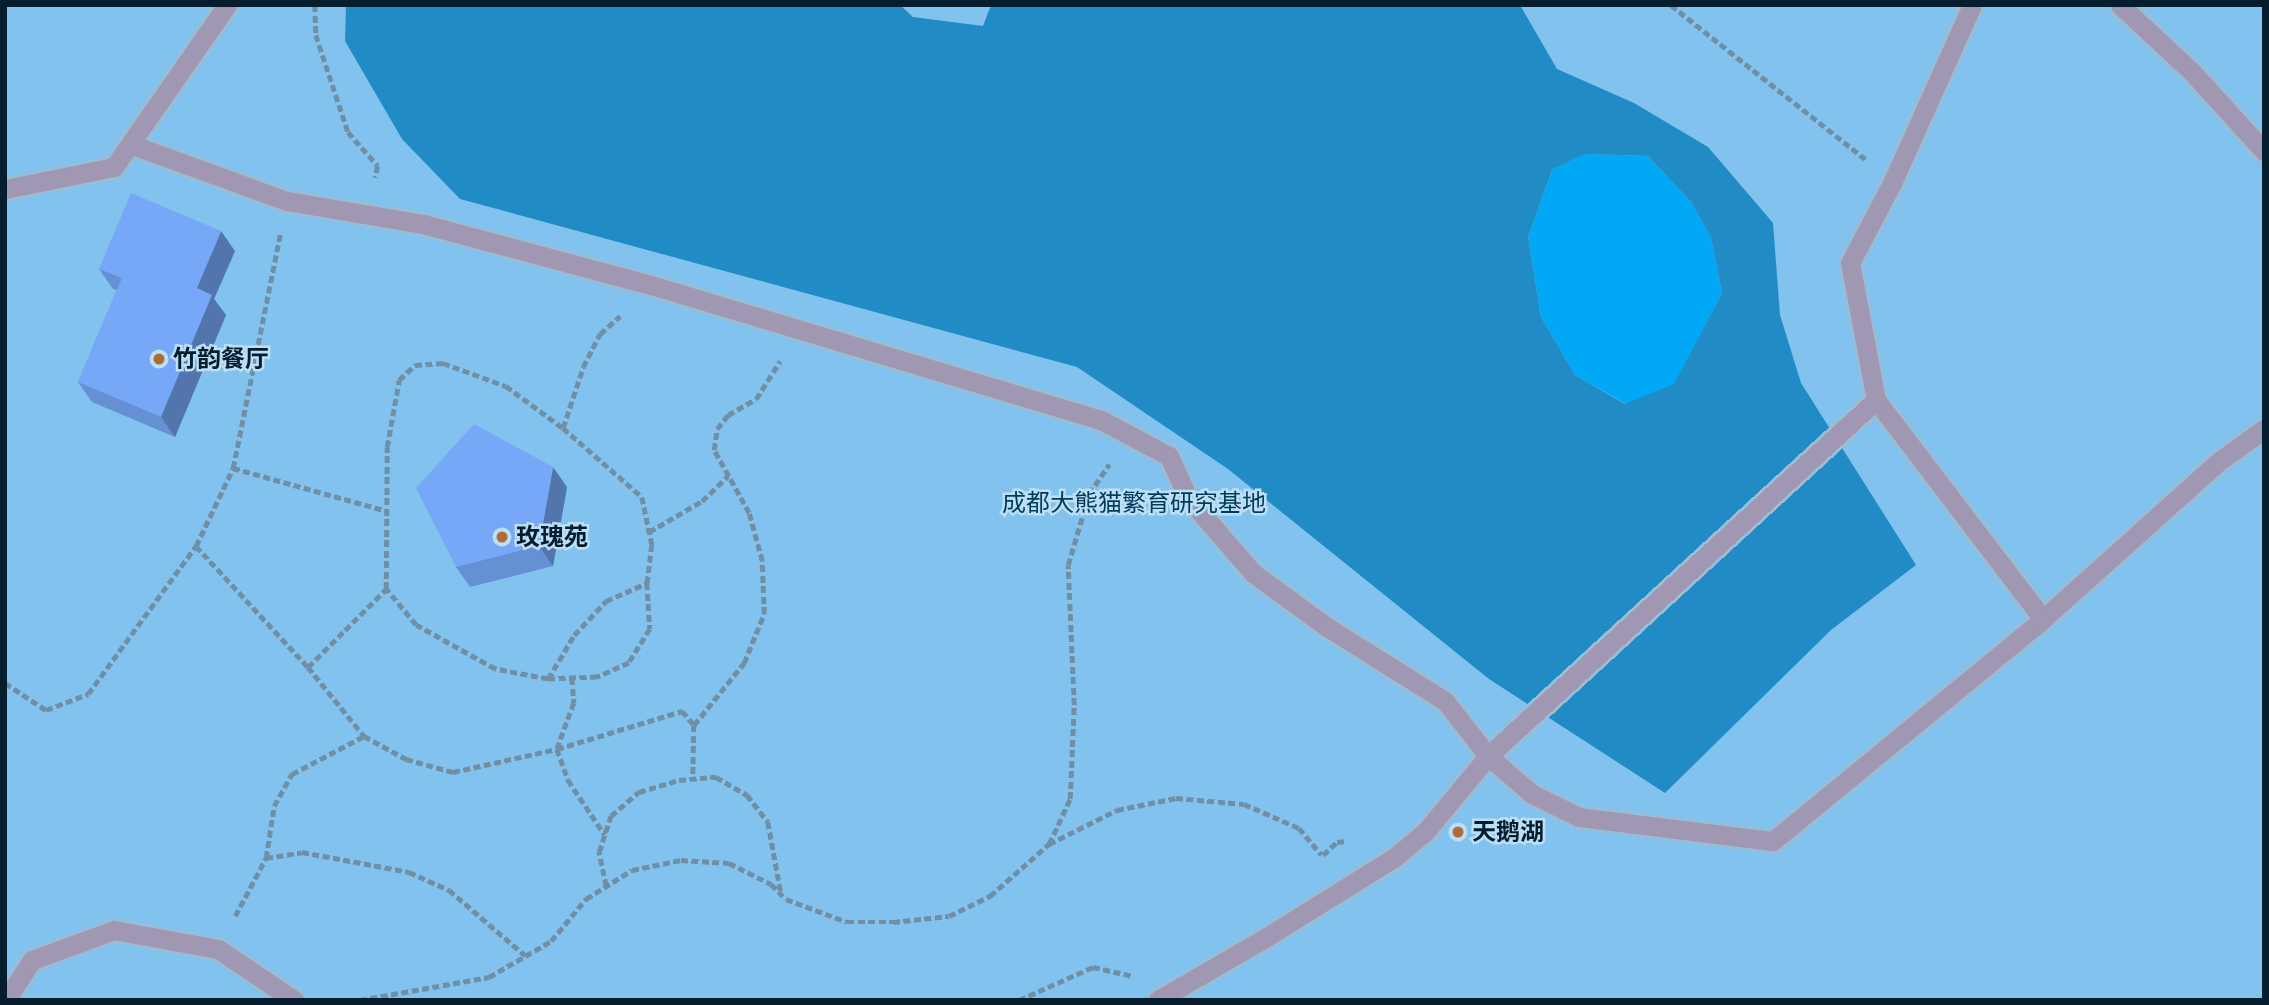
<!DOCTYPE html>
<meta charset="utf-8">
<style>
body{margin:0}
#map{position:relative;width:2269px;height:1005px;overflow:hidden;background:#bcdff8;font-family:Inter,"Noto Sans SC",sans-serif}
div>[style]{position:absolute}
.green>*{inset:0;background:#81c2ef}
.forest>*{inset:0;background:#01a8f5}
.water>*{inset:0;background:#218bc6}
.path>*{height:4.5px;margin-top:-2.25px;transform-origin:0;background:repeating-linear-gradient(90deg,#718fa4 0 7px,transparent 0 10.5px)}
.roads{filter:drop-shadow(2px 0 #9bbcd3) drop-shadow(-2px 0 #9bbcd3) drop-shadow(0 2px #9bbcd3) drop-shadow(0 -2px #9bbcd3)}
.lane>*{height:19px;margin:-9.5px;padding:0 9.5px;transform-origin:9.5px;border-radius:9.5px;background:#a098b2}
.wall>*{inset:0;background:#6690d4}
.shaded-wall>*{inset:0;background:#5375ad}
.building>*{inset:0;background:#77a7f7}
.dots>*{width:19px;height:19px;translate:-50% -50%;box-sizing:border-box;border:4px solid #bcdff8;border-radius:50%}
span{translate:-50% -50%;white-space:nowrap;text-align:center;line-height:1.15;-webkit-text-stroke:5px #bcdff8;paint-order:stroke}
.poi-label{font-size:24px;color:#051d2c;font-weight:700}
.left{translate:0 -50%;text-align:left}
.park-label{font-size:24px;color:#023b5a}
.frame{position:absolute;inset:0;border:7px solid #051d2c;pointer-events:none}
</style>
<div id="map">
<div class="green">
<i style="clip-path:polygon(5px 5px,2264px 5px,2264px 1000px,5px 1000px)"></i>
</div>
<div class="forest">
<i style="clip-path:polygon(1585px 154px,1648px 156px,1691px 202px,1711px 238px,1722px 293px,1674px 385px,1626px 404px,1575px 375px,1541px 317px,1528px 237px,1552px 170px)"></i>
</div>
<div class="water">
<i style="clip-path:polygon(evenodd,346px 5px,900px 5px,913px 17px,983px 26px,991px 5px,1520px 5px,1557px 69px,1634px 103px,1708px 147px,1773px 223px,1780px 315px,1801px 383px,1916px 565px,1831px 630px,1665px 793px,1489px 679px,1228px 469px,1077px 367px,460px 199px,402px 139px,345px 41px,346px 5px,1585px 154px,1648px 156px,1691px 202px,1711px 238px,1722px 293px,1674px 384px,1625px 404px,1575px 375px,1541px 317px,1528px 237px,1552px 170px,1585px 154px)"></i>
</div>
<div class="path">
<i style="left:315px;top:5px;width:30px;rotate:88deg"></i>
<i style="left:316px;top:35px;width:102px;rotate:71.7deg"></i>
<i style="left:348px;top:132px;width:45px;rotate:48.6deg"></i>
<i style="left:378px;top:166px;width:12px;rotate:104deg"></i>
<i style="left:1671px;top:5px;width:248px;rotate:38.4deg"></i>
<i style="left:563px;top:428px;width:64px;rotate:-71.8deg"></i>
<i style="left:583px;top:367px;width:37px;rotate:-63deg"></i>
<i style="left:600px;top:334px;width:27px;rotate:-42deg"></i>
<i style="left:233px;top:468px;width:160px;rotate:15.6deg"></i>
<i style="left:649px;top:532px;width:61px;rotate:-30.3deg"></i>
<i style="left:702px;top:501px;width:36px;rotate:-44deg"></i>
<i style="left:196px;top:546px;width:165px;rotate:47.2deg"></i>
<i style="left:308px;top:667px;width:89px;rotate:50.9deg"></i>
<i style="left:364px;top:736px;width:48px;rotate:28.7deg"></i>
<i style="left:406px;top:759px;width:49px;rotate:15.5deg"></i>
<i style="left:453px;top:772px;width:107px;rotate:-12.5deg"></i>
<i style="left:557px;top:749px;width:131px;rotate:-16.9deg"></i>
<i style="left:682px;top:711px;width:18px;rotate:49deg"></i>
<i style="left:694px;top:725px;width:54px;rotate:91.1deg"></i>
<i style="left:308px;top:667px;width:110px;rotate:-45deg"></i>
<i style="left:386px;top:589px;width:142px;rotate:-89.6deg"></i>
<i style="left:387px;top:447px;width:68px;rotate:-79.8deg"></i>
<i style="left:399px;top:380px;width:22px;rotate:-43deg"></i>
<i style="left:415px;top:365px;width:28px;rotate:-4deg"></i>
<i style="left:443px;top:363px;width:67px;rotate:20.1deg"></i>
<i style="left:506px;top:386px;width:71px;rotate:36.4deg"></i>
<i style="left:563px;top:428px;width:105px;rotate:41.1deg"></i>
<i style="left:642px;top:497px;width:49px;rotate:78.2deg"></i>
<i style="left:652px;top:545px;width:38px;rotate:97deg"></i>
<i style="left:647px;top:583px;width:46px;rotate:86.3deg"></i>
<i style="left:650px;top:629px;width:40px;rotate:122deg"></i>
<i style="left:629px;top:663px;width:35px;rotate:156deg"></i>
<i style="left:597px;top:677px;width:49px;rotate:177.7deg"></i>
<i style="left:548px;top:679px;width:54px;rotate:-169.3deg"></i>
<i style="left:495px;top:669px;width:90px;rotate:-150.9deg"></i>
<i style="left:416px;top:625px;width:47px;rotate:-129.8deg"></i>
<i style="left:572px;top:678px;width:25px;rotate:85deg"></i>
<i style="left:574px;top:703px;width:49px;rotate:110.3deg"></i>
<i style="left:557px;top:749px;width:33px;rotate:70deg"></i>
<i style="left:568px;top:780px;width:66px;rotate:56.1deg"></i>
<i style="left:548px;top:679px;width:51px;rotate:-59.4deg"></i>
<i style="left:574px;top:635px;width:47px;rotate:-46.7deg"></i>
<i style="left:606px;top:601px;width:45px;rotate:-23.7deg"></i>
<i style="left:5px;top:683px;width:49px;rotate:33.4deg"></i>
<i style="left:46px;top:710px;width:45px;rotate:-20.9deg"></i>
<i style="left:88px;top:694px;width:183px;rotate:-53.9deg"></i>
<i style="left:196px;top:546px;width:86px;rotate:-64.6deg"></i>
<i style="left:233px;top:468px;width:238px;rotate:-78.6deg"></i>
<i style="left:694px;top:725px;width:80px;rotate:-51.1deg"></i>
<i style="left:744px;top:663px;width:53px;rotate:-67.8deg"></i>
<i style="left:764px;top:614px;width:53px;rotate:-92.2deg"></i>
<i style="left:762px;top:561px;width:50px;rotate:-105.2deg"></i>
<i style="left:749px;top:513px;width:72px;rotate:-119.1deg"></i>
<i style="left:714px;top:450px;width:21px;rotate:-82deg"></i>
<i style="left:717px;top:429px;width:18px;rotate:-52deg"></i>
<i style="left:728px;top:415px;width:32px;rotate:-30deg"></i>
<i style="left:756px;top:399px;width:45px;rotate:-57.7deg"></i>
<i style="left:1049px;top:844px;width:50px;rotate:-65deg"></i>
<i style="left:1070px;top:799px;width:94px;rotate:-87.6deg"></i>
<i style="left:1074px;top:705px;width:140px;rotate:-92.5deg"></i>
<i style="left:1068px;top:565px;width:74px;rotate:-73.5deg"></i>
<i style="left:1089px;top:494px;width:36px;rotate:-56deg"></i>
<i style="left:1323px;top:855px;width:19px;rotate:-43deg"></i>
<i style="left:1337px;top:842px;width:10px;rotate:-6deg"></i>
<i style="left:266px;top:858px;width:36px;rotate:-9deg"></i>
<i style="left:302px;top:852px;width:109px;rotate:10.6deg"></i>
<i style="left:409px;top:872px;width:44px;rotate:24.2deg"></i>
<i style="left:449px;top:890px;width:101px;rotate:40.6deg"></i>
<i style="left:606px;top:886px;width:35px;rotate:-102deg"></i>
<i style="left:599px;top:852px;width:38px;rotate:-72deg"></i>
<i style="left:611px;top:816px;width:37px;rotate:-41deg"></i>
<i style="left:639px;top:792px;width:42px;rotate:-16.7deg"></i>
<i style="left:679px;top:780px;width:37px;rotate:-5deg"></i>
<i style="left:716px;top:777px;width:36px;rotate:30deg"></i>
<i style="left:747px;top:795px;width:34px;rotate:52deg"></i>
<i style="left:768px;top:822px;width:72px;rotate:79.6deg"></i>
<i style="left:235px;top:916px;width:66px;rotate:-61.9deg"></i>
<i style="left:266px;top:858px;width:53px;rotate:-81.3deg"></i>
<i style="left:274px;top:806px;width:37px;rotate:-61deg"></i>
<i style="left:292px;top:774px;width:81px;rotate:-27.8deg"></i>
<i style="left:360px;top:1000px;width:131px;rotate:-10.1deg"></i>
<i style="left:489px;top:977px;width:72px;rotate:-30.1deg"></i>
<i style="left:551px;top:941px;width:55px;rotate:-50.2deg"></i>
<i style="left:586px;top:899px;width:54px;rotate:-32.2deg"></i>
<i style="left:632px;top:870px;width:50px;rotate:-11.5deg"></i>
<i style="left:681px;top:860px;width:48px;rotate:3.6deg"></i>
<i style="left:729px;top:863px;width:47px;rotate:26.6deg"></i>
<i style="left:771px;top:884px;width:21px;rotate:45deg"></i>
<i style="left:786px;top:899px;width:65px;rotate:20.7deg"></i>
<i style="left:847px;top:922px;width:46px"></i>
<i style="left:893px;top:922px;width:56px;rotate:-6.1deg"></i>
<i style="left:949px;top:916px;width:46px;rotate:-26deg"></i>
<i style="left:990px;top:896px;width:79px;rotate:-41.4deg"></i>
<i style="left:1049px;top:844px;width:76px;rotate:-26.6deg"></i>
<i style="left:1117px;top:810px;width:60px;rotate:-11.5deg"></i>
<i style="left:1176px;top:798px;width:68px;rotate:5deg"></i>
<i style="left:1244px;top:804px;width:60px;rotate:23.6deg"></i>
<i style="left:1299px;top:828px;width:35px;rotate:50deg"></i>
<i style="left:1019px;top:1000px;width:81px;rotate:-24deg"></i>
<i style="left:1093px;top:967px;width:41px;rotate:12.7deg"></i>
</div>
<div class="roads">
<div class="lane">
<i style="left:2120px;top:5px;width:98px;rotate:42.9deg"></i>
<i style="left:2192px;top:72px;width:107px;rotate:47.7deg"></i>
<i style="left:130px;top:144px;width:167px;rotate:20deg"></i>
<i style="left:287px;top:201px;width:138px;rotate:9.6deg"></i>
<i style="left:423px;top:224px;width:236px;rotate:15deg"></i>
<i style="left:651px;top:285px;width:470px;rotate:16.7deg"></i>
<i style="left:1101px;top:420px;width:77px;rotate:27.9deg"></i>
<i style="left:1169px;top:456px;width:46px;rotate:65.7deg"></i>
<i style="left:1188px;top:498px;width:99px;rotate:49.1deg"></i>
<i style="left:1253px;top:573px;width:92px;rotate:36.1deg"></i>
<i style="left:1327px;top:627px;width:139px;rotate:32.1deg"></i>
<i style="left:1445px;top:701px;width:70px;rotate:52deg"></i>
<i style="left:1488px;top:756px;width:58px;rotate:40.8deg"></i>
<i style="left:1532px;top:794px;width:52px;rotate:26.1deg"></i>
<i style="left:1579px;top:817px;width:195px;rotate:7.1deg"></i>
<i style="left:1773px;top:841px;width:350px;rotate:-39.4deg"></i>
<i style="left:5px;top:189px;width:111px;rotate:-11.4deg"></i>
<i style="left:114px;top:167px;width:198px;rotate:-55.1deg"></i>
<i style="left:1876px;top:400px;width:275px;rotate:52.7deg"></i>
<i style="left:2043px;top:619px;width:235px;rotate:-41.9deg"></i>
<i style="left:2218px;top:462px;width:57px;rotate:-35.7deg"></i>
<i style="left:6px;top:1000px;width:48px;rotate:-57deg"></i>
<i style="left:32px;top:960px;width:87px;rotate:-20.1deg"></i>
<i style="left:114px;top:930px;width:106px;rotate:10.4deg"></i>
<i style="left:218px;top:949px;width:92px;rotate:33.9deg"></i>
<i style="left:1158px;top:1000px;width:124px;rotate:-30.1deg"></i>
<i style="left:1265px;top:938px;width:153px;rotate:-31.9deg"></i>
<i style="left:1395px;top:857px;width:39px;rotate:-40deg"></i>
<i style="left:1425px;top:832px;width:99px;rotate:-50.3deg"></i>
<i style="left:1488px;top:756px;width:527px;rotate:-42.54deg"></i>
<i style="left:1876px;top:400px;width:139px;rotate:-100.7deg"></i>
<i style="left:1850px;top:263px;width:93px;rotate:-62.3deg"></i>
<i style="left:1893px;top:181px;width:193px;rotate:-65.8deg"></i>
</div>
</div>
<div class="wall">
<i style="clip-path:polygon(235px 251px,214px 299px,226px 315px,175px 437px,92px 402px,78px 382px,117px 290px,113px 289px,99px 269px)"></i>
<i style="clip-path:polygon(567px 487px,553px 566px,470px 587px,456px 567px)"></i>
</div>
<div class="shaded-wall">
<i style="clip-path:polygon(221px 231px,235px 251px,214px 299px,226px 315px,175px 437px,161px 417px,197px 288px)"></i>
<i style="clip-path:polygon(553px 467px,567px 487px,553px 566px,539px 546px)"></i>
</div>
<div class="building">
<i style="clip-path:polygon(131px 193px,221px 231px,197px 288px,212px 295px,161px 417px,78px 382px,122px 278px,99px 269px)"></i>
<i style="clip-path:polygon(474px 424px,553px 467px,539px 546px,456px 567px,416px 488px)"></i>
</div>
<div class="dots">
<i style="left:159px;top:359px;background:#ad6d35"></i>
<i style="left:502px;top:537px;background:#ad6d35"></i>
<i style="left:1458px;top:832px;background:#ad6d35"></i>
</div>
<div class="poi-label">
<span class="left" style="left:173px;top:359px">竹韵餐厅</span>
<span class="left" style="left:516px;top:537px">玫瑰苑</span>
<span class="left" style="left:1472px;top:832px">天鹅湖</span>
</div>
<div class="park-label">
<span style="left:1134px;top:503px">成都大熊猫繁育研究基地</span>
</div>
<div class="frame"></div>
</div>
